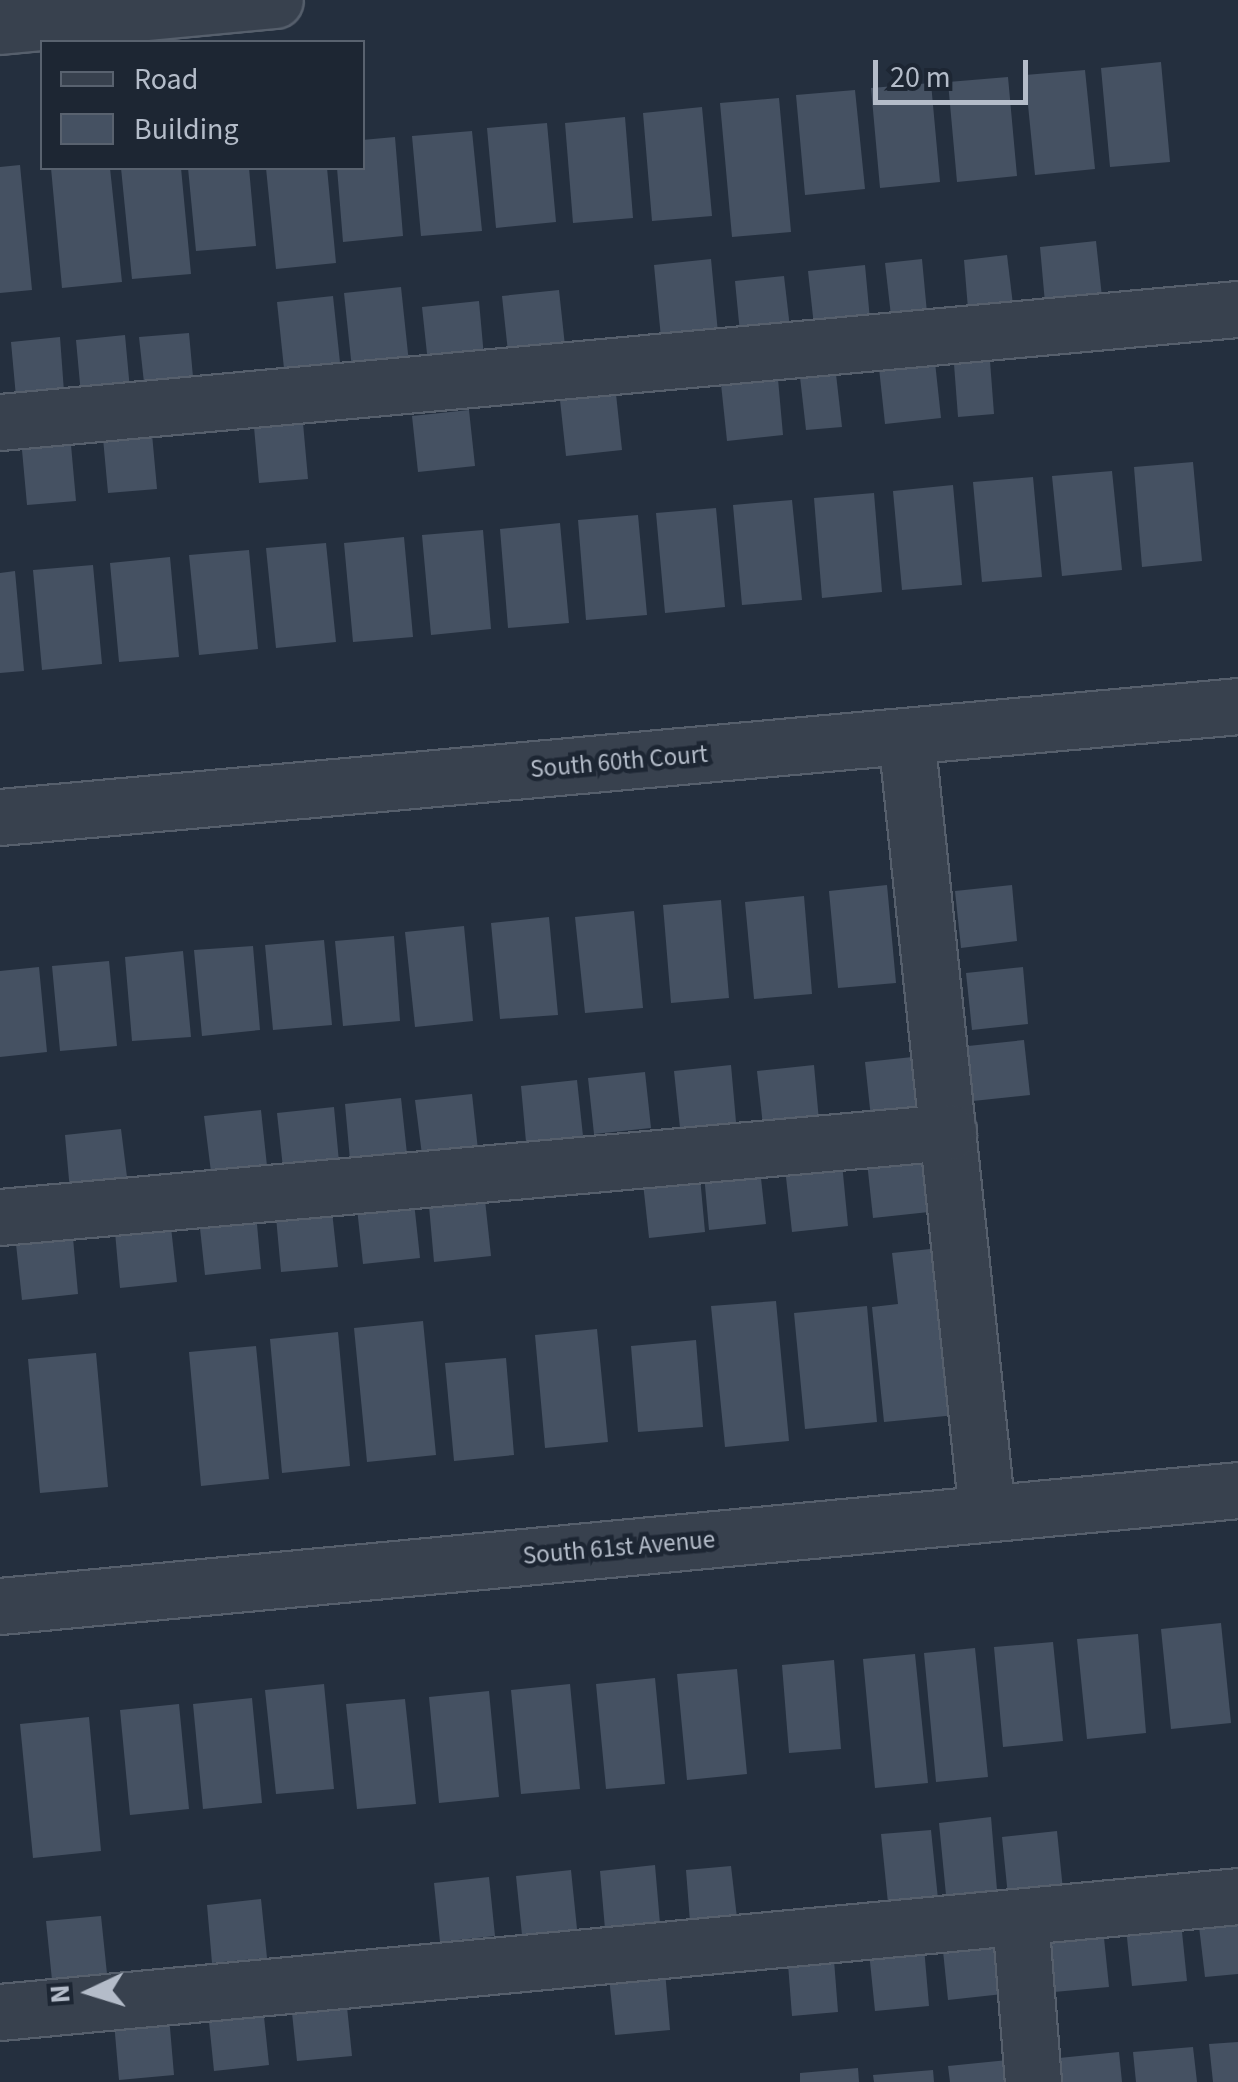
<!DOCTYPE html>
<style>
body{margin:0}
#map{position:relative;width:1238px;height:2082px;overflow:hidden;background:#242f3e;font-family:"Source Sans 3",sans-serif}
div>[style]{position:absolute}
.building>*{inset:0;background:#455162}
.roads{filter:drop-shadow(2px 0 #565f6c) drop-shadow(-2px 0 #565f6c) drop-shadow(0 2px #565f6c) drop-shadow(0 -2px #565f6c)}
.minor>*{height:55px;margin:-27.5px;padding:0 27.5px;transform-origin:27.5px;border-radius:27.5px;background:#38414e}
span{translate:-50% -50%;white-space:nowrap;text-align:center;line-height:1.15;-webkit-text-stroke:9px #1d2633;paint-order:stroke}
.street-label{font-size:25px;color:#b4bcc9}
.legend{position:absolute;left:40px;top:40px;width:325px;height:130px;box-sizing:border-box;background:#1d2633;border:2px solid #59626f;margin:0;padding:12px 18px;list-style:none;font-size:30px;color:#b4bcc9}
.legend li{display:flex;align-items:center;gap:20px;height:50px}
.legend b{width:50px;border:2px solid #59626f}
.north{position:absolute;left:40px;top:1942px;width:100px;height:100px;-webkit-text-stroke:8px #1d2633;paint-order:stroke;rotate:266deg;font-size:28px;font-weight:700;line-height:40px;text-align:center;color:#b4bcc9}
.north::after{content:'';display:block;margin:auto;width:35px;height:45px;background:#b4bcc9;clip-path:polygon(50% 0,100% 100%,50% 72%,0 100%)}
.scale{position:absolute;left:873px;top:60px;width:155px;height:45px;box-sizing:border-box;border:5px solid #b4bcc9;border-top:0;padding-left:12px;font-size:30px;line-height:35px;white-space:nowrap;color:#b4bcc9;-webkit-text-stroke:8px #1d2633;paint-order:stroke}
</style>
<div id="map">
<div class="building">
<i style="clip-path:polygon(1161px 62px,1170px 162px,1110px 167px,1101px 68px)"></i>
<i style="clip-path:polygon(1085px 70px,1095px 169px,1035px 175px,1025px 75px)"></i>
<i style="clip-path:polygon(1008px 77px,1017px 176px,957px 182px,948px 82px)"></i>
<i style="clip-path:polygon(931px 83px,940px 182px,880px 188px,871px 88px)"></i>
<i style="clip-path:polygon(855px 90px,865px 189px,805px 195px,796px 95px)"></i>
<i style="clip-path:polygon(779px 98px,791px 232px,732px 237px,720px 103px)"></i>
<i style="clip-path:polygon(702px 107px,712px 216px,652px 221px,643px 113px)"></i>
<i style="clip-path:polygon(625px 117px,633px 218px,573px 223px,565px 123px)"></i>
<i style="clip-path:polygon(547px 123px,556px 222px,496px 228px,487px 128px)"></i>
<i style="clip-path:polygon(472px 131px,482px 231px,421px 236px,412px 136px)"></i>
<i style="clip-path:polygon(395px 137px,403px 236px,343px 242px,337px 168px,362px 168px,362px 140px)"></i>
<i style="clip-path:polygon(20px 165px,32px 290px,0 293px,0 167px)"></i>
<i style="clip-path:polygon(51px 168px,110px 168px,122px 282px,62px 288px)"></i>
<i style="clip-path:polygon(121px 168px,181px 168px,191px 274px,132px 279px)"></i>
<i style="clip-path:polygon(188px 168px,249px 168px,256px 246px,196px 251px)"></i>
<i style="clip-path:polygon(266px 168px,327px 168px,336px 263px,276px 269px)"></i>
<i style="clip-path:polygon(1096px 241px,1102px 297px,1045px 303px,1040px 247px)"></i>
<i style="clip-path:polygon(1007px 255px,1013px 305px,968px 309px,964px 260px)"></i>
<i style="clip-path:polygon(711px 259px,718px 333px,661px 338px,654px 265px)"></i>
<i style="clip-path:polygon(922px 259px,927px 313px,891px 316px,885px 263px)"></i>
<i style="clip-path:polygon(865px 265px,870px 320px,814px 326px,808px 271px)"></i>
<i style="clip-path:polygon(784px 276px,790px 328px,740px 333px,735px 281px)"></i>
<i style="clip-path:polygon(401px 287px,409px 363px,352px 369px,344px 293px)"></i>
<i style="clip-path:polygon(559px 290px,565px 346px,508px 352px,502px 296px)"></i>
<i style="clip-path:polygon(333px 296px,341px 372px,285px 378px,277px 302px)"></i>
<i style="clip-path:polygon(479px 301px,484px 357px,428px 363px,422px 307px)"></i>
<i style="clip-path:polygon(189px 333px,194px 388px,145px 392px,139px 337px)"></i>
<i style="clip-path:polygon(125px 335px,130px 390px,81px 395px,76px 340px)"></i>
<i style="clip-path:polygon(60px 337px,64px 392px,16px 397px,11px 342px)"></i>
<i style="clip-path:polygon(990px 361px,994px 414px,958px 417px,954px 364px)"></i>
<i style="clip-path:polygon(935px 362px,941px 418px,885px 424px,879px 368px)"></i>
<i style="clip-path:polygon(836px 374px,842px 427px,806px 430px,800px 377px)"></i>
<i style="clip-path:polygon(778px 379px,783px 435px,727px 441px,721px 384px)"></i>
<i style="clip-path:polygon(616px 394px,622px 450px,566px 456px,560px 400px)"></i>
<i style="clip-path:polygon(469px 410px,475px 466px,418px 472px,412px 416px)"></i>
<i style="clip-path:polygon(303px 423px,308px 479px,259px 483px,254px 427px)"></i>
<i style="clip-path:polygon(152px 434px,157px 489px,108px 493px,103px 438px)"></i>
<i style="clip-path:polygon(71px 445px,76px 501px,27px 505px,22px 450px)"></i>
<i style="clip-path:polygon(1193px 462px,1202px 561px,1142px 567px,1134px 467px)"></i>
<i style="clip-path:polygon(1112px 471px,1122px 570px,1062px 576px,1052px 476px)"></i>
<i style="clip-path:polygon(1033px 477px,1042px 577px,982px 582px,973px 482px)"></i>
<i style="clip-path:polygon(953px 485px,962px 585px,902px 590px,893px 491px)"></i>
<i style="clip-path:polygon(874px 493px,882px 592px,822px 598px,814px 498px)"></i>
<i style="clip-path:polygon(792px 500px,802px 600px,742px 605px,733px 505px)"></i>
<i style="clip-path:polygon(716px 508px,725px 607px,665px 613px,656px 513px)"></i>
<i style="clip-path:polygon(638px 515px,647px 615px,586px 620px,578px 520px)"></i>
<i style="clip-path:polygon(560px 523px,569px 623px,508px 628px,500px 529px)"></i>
<i style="clip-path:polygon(483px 530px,491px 629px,431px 635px,422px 535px)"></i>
<i style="clip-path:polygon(404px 537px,413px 637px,353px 642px,344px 543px)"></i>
<i style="clip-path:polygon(326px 543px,336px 642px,276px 648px,266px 548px)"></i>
<i style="clip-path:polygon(249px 550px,258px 649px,199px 655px,189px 555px)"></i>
<i style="clip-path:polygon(170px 557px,179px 657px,119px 662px,110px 563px)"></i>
<i style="clip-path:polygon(93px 565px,102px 664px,42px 670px,33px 570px)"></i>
<i style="clip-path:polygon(15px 571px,24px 671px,0 673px,0 573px)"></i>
<i style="clip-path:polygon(887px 885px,896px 983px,838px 988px,829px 891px)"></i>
<i style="clip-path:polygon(1012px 885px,1017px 941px,961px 948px,955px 891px)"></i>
<i style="clip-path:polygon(804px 896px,812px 994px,754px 999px,745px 902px)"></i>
<i style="clip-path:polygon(721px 900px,729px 998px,671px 1003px,663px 905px)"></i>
<i style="clip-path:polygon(634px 911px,643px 1008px,585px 1013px,575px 917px)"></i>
<i style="clip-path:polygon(549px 917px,558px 1015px,500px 1019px,491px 923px)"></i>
<i style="clip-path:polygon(464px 926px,473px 1021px,415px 1027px,405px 932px)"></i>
<i style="clip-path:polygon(394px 936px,400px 1021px,343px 1026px,335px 941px)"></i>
<i style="clip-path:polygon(324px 940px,332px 1025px,273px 1030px,265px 945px)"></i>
<i style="clip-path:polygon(253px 946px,260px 1030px,202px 1036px,194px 950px)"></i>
<i style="clip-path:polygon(183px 951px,191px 1037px,132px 1041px,125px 957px)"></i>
<i style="clip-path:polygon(109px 961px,117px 1046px,60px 1051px,52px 966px)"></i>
<i style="clip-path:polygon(39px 967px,47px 1052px,0 1057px,0 971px)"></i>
<i style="clip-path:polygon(1023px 967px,1028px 1024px,972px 1030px,966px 973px)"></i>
<i style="clip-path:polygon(1024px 1040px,1030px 1095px,973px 1101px,968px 1046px)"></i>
<i style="clip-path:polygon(922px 1056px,927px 1112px,871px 1118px,865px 1062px)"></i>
<i style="clip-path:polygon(731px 1065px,736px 1122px,680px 1128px,674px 1071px)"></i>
<i style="clip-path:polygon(814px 1065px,819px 1121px,763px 1126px,757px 1071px)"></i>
<i style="clip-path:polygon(645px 1072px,651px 1128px,594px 1134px,588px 1078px)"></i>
<i style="clip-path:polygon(577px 1080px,583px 1136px,526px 1142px,521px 1086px)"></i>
<i style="clip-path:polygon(472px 1094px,478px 1150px,422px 1155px,415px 1100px)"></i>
<i style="clip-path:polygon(401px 1098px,407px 1154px,350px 1160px,345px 1104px)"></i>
<i style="clip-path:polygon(334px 1107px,339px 1162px,283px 1168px,277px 1113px)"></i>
<i style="clip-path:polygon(261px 1110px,267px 1166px,211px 1172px,204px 1116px)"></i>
<i style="clip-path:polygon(121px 1129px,128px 1185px,70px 1191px,65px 1135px)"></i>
<i style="clip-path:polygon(924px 1156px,929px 1212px,873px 1218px,867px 1162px)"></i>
<i style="clip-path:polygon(842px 1163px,848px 1226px,792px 1232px,785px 1168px)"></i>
<i style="clip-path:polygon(760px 1169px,766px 1224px,709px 1230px,704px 1174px)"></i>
<i style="clip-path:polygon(700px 1177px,705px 1232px,649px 1238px,643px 1183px)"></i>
<i style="clip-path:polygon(485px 1200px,491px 1256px,434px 1262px,429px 1206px)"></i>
<i style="clip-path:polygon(414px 1202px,420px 1258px,363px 1264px,357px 1208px)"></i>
<i style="clip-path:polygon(332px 1211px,338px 1267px,281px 1272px,276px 1217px)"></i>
<i style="clip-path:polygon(256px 1213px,261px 1269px,205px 1275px,199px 1219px)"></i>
<i style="clip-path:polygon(171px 1227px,177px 1282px,120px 1288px,115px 1232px)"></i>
<i style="clip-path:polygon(73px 1238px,78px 1294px,22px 1300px,16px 1244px)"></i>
<i style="clip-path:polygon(940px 1248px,956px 1415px,884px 1422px,872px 1307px,898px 1304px,892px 1253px)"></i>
<i style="clip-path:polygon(776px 1301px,789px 1441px,725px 1447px,711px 1306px)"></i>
<i style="clip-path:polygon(867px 1306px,877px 1422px,805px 1429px,794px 1313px)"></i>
<i style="clip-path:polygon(423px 1321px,436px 1455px,367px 1462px,354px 1328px)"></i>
<i style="clip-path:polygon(597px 1329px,608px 1442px,545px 1448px,535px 1335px)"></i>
<i style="clip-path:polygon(338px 1332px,350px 1466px,282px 1473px,270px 1339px)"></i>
<i style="clip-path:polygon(696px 1340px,703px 1427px,638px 1432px,631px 1346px)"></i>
<i style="clip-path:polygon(256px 1346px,269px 1479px,201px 1486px,189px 1352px)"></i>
<i style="clip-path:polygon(96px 1353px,108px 1487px,40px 1493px,28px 1359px)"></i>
<i style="clip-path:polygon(506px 1358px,514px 1455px,454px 1461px,445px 1363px)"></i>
<i style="clip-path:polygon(1221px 1623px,1231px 1723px,1171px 1729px,1161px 1629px)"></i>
<i style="clip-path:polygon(1138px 1634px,1146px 1733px,1087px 1739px,1077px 1639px)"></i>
<i style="clip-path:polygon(1053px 1642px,1063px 1741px,1003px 1747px,994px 1647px)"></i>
<i style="clip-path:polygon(975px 1648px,988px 1777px,936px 1782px,924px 1653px)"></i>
<i style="clip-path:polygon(915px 1654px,928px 1783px,875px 1788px,863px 1659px)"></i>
<i style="clip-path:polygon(834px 1660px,841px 1749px,789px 1753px,782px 1665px)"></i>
<i style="clip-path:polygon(737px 1669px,747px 1774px,687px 1780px,677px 1674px)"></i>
<i style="clip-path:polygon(655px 1678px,665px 1784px,606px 1789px,596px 1684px)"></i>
<i style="clip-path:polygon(324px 1684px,334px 1789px,276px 1794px,265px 1690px)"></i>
<i style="clip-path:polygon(570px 1684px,580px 1789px,521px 1794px,511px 1690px)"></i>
<i style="clip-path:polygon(489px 1691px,499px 1797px,439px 1803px,429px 1697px)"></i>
<i style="clip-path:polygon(252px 1698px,262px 1803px,203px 1809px,193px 1704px)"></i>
<i style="clip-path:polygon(405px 1699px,416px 1804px,357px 1809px,346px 1704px)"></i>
<i style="clip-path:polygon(179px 1704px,189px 1809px,130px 1815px,120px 1710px)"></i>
<i style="clip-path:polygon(89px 1717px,101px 1851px,33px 1858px,20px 1724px)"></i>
<i style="clip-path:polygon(991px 1817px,997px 1890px,946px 1895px,939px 1823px)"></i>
<i style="clip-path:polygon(931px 1830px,938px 1899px,888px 1903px,881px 1834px)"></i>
<i style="clip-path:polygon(1057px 1831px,1063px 1890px,1008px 1896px,1002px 1837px)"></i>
<i style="clip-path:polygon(655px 1865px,660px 1924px,605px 1929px,600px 1871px)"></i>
<i style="clip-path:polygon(731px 1866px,737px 1918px,690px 1922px,686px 1870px)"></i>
<i style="clip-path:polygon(571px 1870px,577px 1929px,522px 1935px,516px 1876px)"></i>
<i style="clip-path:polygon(489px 1877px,495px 1936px,440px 1942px,434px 1883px)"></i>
<i style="clip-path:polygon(261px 1899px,267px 1958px,212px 1963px,207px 1905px)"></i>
<i style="clip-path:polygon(1238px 1914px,1238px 1974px,1205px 1977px,1198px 1918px)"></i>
<i style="clip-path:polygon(101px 1916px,107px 1974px,52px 1980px,46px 1921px)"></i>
<i style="clip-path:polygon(1181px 1922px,1187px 1981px,1132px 1986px,1126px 1928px)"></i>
<i style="clip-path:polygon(1103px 1928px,1109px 1987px,1054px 1992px,1048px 1933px)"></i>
<i style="clip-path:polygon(997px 1936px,1003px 1994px,948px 2000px,942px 1941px)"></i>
<i style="clip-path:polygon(924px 1947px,929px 2006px,875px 2011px,869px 1952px)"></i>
<i style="clip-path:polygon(834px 1960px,838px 2012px,792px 2016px,788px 1964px)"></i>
<i style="clip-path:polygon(665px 1971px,670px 2030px,615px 2035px,609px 1977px)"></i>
<i style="clip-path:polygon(346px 1997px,352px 2056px,297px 2061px,291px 2003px)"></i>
<i style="clip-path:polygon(263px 2007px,269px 2065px,214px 2071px,208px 2012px)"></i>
<i style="clip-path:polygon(169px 2016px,174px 2075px,119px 2080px,114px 2022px)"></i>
<i style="clip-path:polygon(1238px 2042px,1238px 2082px,1213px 2082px,1209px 2044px)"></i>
<i style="clip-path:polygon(1193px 2047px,1197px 2082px,1136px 2082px,1133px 2052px)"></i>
<i style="clip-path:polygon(1119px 2052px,1122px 2082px,1061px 2082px,1059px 2058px)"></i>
<i style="clip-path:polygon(1008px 2060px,1010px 2082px,950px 2082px,948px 2066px)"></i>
<i style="clip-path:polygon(858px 2068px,859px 2082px,800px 2082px,800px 2073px)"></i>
<i style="clip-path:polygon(933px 2070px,934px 2082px,874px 2082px,873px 2075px)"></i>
</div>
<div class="roads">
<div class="minor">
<i style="left:0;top:26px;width:276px;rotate:-5.4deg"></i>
<i style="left:0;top:422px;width:1243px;rotate:-5.22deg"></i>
<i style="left:906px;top:736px;width:781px;rotate:84.05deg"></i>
<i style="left:0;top:817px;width:1243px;rotate:-5.12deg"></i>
<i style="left:0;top:1217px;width:952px;rotate:-5.12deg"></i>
<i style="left:0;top:1606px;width:1243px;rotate:-5.35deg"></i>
<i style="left:1020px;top:1917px;width:166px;rotate:85.5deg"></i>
<i style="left:0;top:2012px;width:1243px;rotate:-5.35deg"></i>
</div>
</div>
<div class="street-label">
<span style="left:619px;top:762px;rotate:-5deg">South 60th Court</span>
<span style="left:619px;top:1548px;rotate:-5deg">South 61st Avenue</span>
</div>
<ul class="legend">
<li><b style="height:12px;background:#38414e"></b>Road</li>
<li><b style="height:28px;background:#455162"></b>Building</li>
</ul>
<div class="north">N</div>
<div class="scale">20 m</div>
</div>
